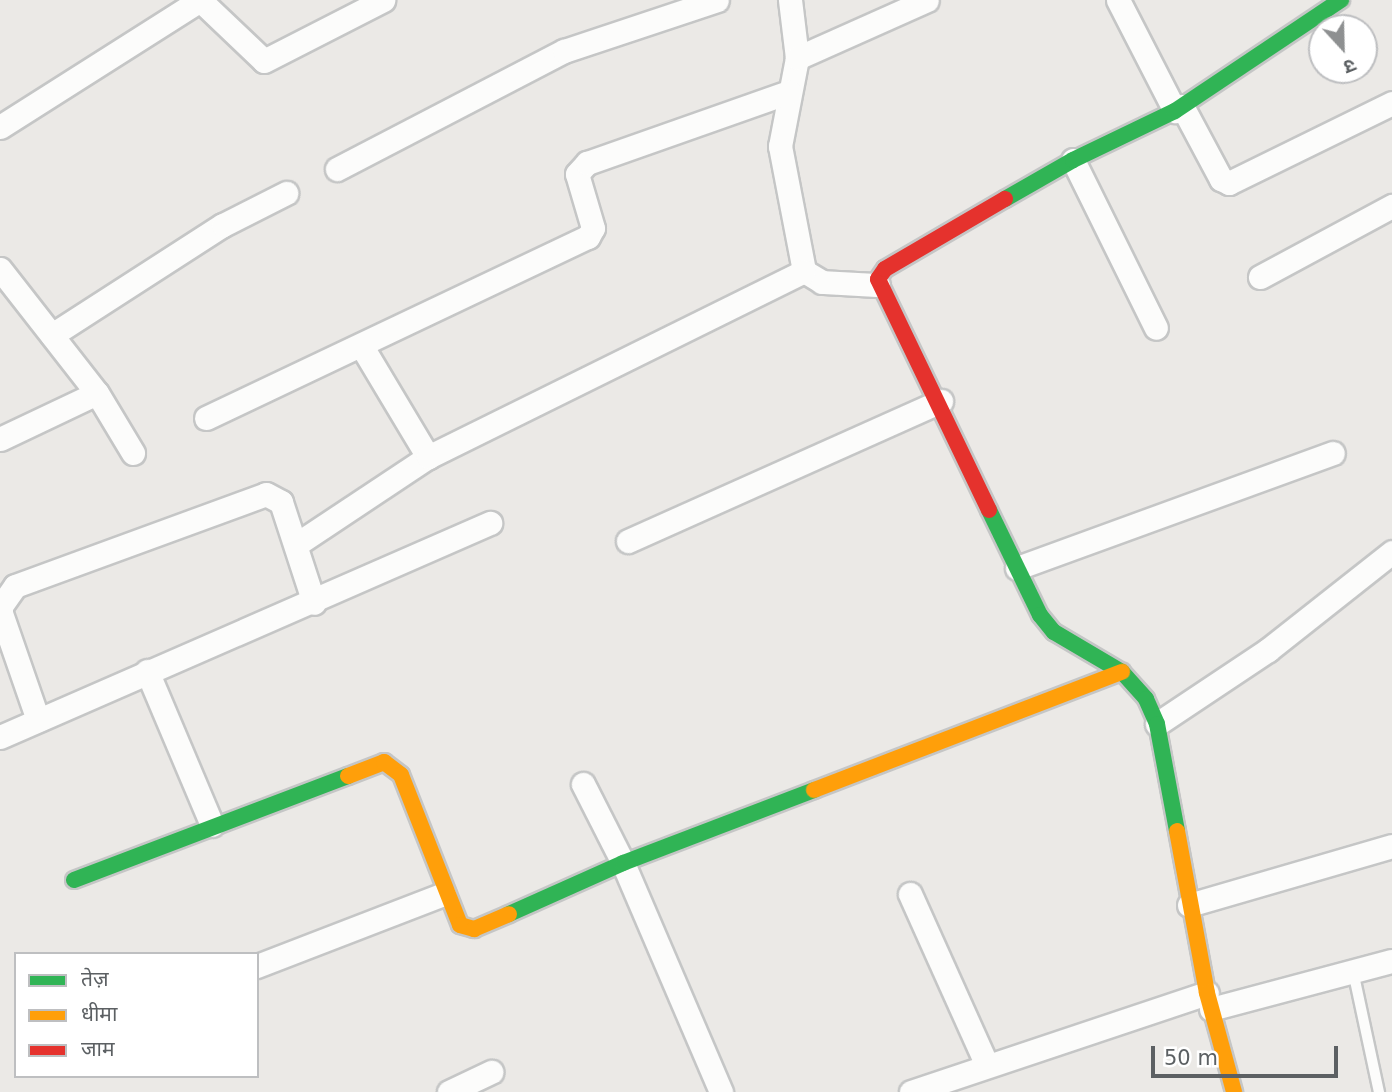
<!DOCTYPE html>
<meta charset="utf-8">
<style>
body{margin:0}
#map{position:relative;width:1392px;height:1092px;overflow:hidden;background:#ebe9e6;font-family:"DejaVu Sans","Noto Sans Devanagari",sans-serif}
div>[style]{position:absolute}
.roads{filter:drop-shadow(2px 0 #c5c6c6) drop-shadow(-2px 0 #c5c6c6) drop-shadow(0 2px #c5c6c6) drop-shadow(0 -2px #c5c6c6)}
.lane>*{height:10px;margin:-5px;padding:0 5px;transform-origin:5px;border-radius:5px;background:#fcfcfb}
.street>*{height:23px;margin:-11.5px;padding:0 11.5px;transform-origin:11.5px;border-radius:11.5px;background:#fcfcfb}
.fast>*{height:16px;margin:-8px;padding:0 8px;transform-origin:8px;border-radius:8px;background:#30b455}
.slow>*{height:16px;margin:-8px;padding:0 8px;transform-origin:8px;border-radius:8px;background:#ff9f0a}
.jam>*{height:16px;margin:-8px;padding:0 8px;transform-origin:8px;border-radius:8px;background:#e5322d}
span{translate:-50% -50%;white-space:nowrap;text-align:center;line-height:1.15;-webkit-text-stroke:5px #fff;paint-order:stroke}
.legend{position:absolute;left:14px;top:952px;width:245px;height:126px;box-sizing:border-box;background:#fff;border:2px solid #bebfc1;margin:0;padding:9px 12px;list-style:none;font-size:21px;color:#5c6063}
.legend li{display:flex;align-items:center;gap:14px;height:35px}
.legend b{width:35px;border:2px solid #bebfc1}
.north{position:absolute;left:1308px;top:14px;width:70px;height:70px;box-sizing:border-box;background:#fff;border:2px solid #bebfc1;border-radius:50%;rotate:158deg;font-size:19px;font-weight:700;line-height:28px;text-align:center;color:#5c6063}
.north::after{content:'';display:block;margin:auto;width:24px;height:32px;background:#8e9091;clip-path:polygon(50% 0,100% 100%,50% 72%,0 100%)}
.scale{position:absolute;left:1151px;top:1046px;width:187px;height:32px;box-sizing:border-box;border:4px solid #5c6063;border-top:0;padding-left:9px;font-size:21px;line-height:24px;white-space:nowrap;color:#5c6063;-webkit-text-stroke:5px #fff;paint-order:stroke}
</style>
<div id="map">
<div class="roads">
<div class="lane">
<i style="left:1353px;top:971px;width:124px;rotate:77.9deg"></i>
</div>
<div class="street">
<i style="left:200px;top:0;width:88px;rotate:43.6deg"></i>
<i style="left:264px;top:61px;width:134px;rotate:-27.1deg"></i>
<i style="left:790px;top:0;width:58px;rotate:83.1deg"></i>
<i style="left:797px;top:58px;width:90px;rotate:100.9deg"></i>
<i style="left:780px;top:146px;width:127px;rotate:79.1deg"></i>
<i style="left:804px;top:271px;width:21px;rotate:31deg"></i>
<i style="left:822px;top:282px;width:56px;rotate:3.1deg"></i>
<i style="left:1118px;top:0;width:125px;rotate:62.8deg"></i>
<i style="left:797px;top:58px;width:142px;rotate:-24deg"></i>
<i style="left:1182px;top:106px;width:83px;rotate:61.9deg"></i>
<i style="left:1221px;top:179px;width:9px;rotate:27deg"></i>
<i style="left:1229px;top:183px;width:182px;rotate:-26.1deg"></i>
<i style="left:0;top:127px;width:237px;rotate:-32.4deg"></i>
<i style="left:1073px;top:160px;width:187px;rotate:63.7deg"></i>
<i style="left:337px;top:169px;width:256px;rotate:-27.5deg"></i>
<i style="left:564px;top:51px;width:161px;rotate:-18.4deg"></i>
<i style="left:0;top:269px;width:157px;rotate:52deg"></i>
<i style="left:97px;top:393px;width:70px;rotate:59deg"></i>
<i style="left:1260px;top:277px;width:150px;rotate:-28.3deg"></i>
<i style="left:52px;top:335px;width:203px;rotate:-32.8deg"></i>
<i style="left:223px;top:225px;width:71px;rotate:-26.9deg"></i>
<i style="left:361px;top:345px;width:131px;rotate:59.1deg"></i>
<i style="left:206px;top:418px;width:423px;rotate:-25.4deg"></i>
<i style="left:588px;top:237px;width:10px;rotate:-61deg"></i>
<i style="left:593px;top:228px;width:56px;rotate:-106.5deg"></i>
<i style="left:577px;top:174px;width:15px;rotate:-48deg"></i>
<i style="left:587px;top:163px;width:214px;rotate:-19.4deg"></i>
<i style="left:0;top:439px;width:107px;rotate:-25.4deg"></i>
<i style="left:628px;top:541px;width:343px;rotate:-24.1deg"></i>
<i style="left:297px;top:544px;width:157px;rotate:-33.6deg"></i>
<i style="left:428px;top:457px;width:419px;rotate:-26.3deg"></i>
<i style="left:1017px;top:568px;width:336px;rotate:-20deg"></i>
<i style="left:147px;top:671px;width:167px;rotate:67.1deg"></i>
<i style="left:38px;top:720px;width:113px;rotate:-109.1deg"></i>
<i style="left:1px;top:613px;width:7px;rotate:-90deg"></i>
<i style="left:1px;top:606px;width:24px;rotate:-55deg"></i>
<i style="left:15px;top:586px;width:267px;rotate:-20.1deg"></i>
<i style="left:266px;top:494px;width:17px;rotate:28deg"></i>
<i style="left:281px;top:502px;width:106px;rotate:71.9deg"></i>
<i style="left:1157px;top:724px;width:133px;rotate:-33.7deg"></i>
<i style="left:1268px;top:650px;width:158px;rotate:-38.3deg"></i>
<i style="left:0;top:737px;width:535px;rotate:-23.59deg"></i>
<i style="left:583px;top:784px;width:89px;rotate:63.1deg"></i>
<i style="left:623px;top:863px;width:249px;rotate:66.8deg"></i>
<i style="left:910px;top:894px;width:188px;rotate:65.8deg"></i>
<i style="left:1189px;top:905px;width:211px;rotate:-16.2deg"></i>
<i style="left:257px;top:966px;width:200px;rotate:-21.1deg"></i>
<i style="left:1211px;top:1009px;width:187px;rotate:-14.9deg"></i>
<i style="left:449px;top:1092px;width:47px;rotate:-25.5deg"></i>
<i style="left:911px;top:1092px;width:312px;rotate:-18.5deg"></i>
</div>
<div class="fast">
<i style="left:1005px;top:199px;width:78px;rotate:-29.8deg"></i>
<i style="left:1073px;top:160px;width:113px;rotate:-25.7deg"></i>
<i style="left:1175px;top:111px;width:200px;rotate:-33.8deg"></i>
<i style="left:989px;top:510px;width:117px;rotate:64.1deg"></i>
<i style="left:1040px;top:615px;width:22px;rotate:51deg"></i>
<i style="left:1054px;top:632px;width:79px;rotate:30.5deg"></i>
<i style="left:1122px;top:672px;width:36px;rotate:48deg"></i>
<i style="left:1146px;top:699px;width:27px;rotate:66deg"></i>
<i style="left:1157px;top:724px;width:109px;rotate:79.4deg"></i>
<i style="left:74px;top:880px;width:293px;rotate:-20.8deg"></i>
<i style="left:509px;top:914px;width:125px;rotate:-24.1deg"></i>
<i style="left:623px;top:863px;width:204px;rotate:-20.9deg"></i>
</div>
<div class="slow">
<i style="left:348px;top:776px;width:39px;rotate:-21deg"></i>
<i style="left:384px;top:762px;width:21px;rotate:37deg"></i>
<i style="left:401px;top:775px;width:161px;rotate:68.5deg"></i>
<i style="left:460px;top:925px;width:15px;rotate:16deg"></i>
<i style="left:474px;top:929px;width:38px;rotate:-23deg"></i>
<i style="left:814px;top:790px;width:330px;rotate:-21deg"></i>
<i style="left:1177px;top:831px;width:165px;rotate:79.5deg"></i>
<i style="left:1207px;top:993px;width:103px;rotate:74.7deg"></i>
</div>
<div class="jam">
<i style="left:989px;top:510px;width:256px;rotate:-115.7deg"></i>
<i style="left:878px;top:279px;width:12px;rotate:-55deg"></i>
<i style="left:885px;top:269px;width:139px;rotate:-30.3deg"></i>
</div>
</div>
<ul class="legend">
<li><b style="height:9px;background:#30b455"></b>तेज़</li>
<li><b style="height:9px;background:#ff9f0a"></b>धीमा</li>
<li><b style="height:9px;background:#e5322d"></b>जाम</li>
</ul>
<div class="north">उ</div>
<div class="scale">50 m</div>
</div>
